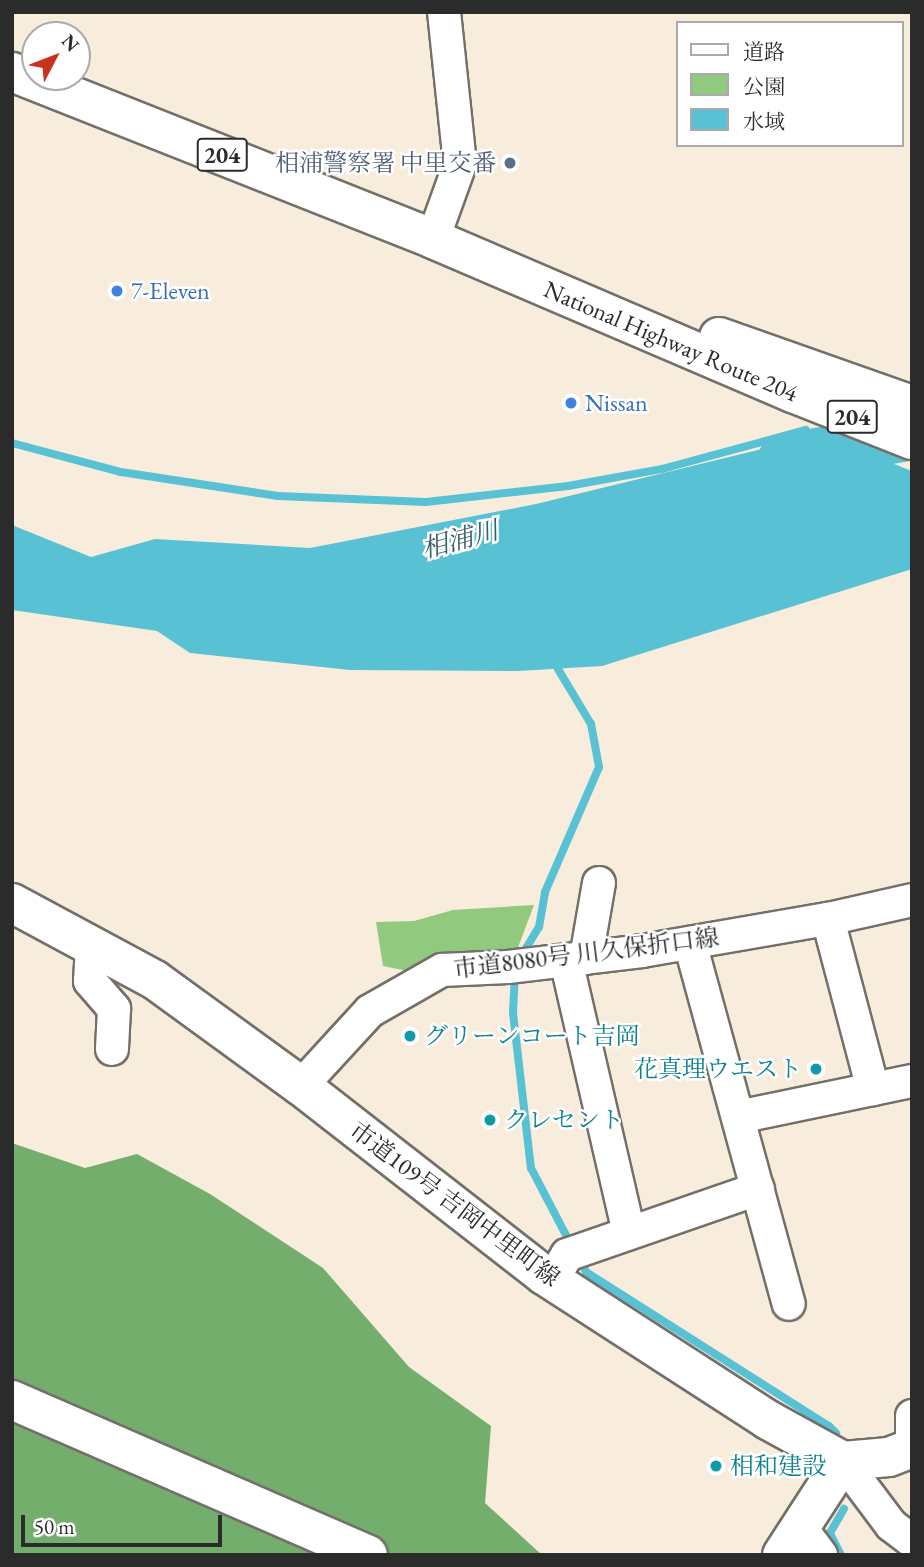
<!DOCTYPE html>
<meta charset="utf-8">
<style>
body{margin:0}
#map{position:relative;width:924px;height:1567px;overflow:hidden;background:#f8eddc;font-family:"EB Garamond","Noto Serif JP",serif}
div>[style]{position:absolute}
.green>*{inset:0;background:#91ca7e}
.forest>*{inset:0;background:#74ae6d}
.water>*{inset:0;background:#58c2d4}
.stream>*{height:8px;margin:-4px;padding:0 4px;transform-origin:4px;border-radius:4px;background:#58c2d4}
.river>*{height:49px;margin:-24.5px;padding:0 24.5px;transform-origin:24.5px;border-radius:24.5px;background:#58c2d4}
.roads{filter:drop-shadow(2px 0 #736f69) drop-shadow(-2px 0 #736f69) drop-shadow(0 2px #736f69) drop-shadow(0 -2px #736f69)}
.street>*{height:32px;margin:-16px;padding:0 16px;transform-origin:16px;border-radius:16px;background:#fff}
.secondary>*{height:38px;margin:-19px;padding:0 19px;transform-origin:19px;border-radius:19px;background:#fff}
.highway>*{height:38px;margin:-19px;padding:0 19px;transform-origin:19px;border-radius:19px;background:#fff}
.dots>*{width:19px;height:19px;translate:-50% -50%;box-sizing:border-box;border:4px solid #fff;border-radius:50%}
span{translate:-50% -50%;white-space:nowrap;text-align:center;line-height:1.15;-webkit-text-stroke:5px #fff;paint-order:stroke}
.shield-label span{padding:2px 5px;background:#fff;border:2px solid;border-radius:5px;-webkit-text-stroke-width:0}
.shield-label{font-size:23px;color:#2b2b2b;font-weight:700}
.service-label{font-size:24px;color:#4e5e75}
.right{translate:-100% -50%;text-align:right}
.shop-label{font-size:24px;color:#366cbe}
.left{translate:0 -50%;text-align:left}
.street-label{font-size:24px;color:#2b2b2b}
.culture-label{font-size:24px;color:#0d838f}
.water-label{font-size:26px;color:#3b6066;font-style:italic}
.frame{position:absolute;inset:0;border:14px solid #2b2b2b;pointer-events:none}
.legend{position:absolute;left:676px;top:21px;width:228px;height:126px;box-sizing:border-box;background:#fff;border:2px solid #aaa;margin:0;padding:9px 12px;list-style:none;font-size:21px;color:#2b2b2b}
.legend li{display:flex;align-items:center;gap:14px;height:35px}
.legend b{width:35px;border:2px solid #aaa}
.north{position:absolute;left:21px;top:21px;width:70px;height:70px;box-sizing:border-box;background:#fff;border:2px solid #aaa;border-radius:50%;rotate:48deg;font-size:19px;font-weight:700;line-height:28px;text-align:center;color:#2b2b2b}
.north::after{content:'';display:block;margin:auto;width:24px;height:32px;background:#c8321e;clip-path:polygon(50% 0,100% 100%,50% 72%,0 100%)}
.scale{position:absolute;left:21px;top:1515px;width:201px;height:32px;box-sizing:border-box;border:4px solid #2b2b2b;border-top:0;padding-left:9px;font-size:21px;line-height:24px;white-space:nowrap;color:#2b2b2b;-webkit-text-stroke:5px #fff;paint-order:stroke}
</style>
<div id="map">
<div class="green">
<i style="clip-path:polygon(534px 905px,514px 958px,422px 974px,383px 966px,376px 922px,414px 921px,453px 910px)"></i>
</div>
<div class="forest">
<i style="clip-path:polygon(12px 1143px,85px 1168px,137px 1154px,210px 1194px,323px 1268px,409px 1367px,491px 1426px,485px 1503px,542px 1555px,12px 1555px)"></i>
</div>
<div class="water">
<i style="clip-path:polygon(820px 435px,912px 471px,912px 569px,602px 666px,518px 671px,350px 670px,190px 653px,157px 631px,12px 610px,12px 525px,91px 557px,155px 539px,310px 548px,536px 504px)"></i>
</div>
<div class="stream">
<i style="left:12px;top:443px;width:113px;rotate:14.9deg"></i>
<i style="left:121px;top:472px;width:159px;rotate:8.7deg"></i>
<i style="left:278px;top:496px;width:148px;rotate:2.3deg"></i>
<i style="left:426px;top:502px;width:143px;rotate:-6.4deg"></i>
<i style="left:568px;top:486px;width:96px;rotate:-10.3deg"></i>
<i style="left:662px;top:469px;width:149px;rotate:-15.2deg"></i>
<i style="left:522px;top:955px;width:33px;rotate:-59deg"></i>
<i style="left:539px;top:927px;width:36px;rotate:-80deg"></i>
<i style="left:545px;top:892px;width:136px;rotate:-66.6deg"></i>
<i style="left:599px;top:767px;width:44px;rotate:-100.5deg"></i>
<i style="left:591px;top:724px;width:64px;rotate:-121deg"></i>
<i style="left:515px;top:972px;width:41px;rotate:92.8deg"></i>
<i style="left:513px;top:1013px;width:156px;rotate:83.4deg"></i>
<i style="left:531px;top:1168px;width:87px;rotate:62.5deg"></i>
<i style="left:581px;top:1262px;width:11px;rotate:63deg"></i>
<i style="left:586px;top:1272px;width:288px;rotate:32.4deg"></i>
<i style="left:829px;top:1426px;width:10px;rotate:45deg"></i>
<i style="left:841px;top:1555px;width:25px;rotate:-117deg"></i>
<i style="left:830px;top:1533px;width:28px;rotate:-60deg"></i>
</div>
<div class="river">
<i style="left:782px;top:458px;width:132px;rotate:-10deg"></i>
</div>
<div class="roads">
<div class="street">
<i style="left:433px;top:239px;width:80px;rotate:-70.2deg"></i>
<i style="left:460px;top:164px;width:153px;rotate:-96deg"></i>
<i style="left:828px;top:919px;width:176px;rotate:75.2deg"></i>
<i style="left:690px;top:943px;width:374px;rotate:74.7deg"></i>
<i style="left:92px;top:944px;width:37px;rotate:93deg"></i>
<i style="left:90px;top:981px;width:37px;rotate:49deg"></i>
<i style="left:114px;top:1009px;width:40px;rotate:92.9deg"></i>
<i style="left:586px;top:958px;width:76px;rotate:-80.2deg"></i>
<i style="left:566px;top:960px;width:280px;rotate:77deg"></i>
<i style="left:301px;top:1086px;width:102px;rotate:-47.4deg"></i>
<i style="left:370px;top:1011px;width:83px;rotate:-29.7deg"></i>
<i style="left:442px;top:970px;width:66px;rotate:-2.6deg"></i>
<i style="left:508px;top:967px;width:135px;rotate:-6.8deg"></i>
<i style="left:642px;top:951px;width:189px;rotate:-9.8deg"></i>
<i style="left:828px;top:919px;width:86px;rotate:-12.7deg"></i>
<i style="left:738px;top:1117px;width:178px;rotate:-11.7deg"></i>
<i style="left:552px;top:1280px;width:29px;rotate:-59deg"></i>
<i style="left:567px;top:1255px;width:202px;rotate:-19.1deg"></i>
<i style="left:912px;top:1416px;width:17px;rotate:90deg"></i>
<i style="left:843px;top:1461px;width:80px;rotate:53.1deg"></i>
<i style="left:891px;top:1525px;width:26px;rotate:37deg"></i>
<i style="left:800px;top:1527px;width:35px;rotate:53deg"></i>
</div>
<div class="secondary">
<i style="left:12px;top:903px;width:162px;rotate:28.3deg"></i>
<i style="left:155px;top:980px;width:180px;rotate:36deg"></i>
<i style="left:301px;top:1086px;width:308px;rotate:37.9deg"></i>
<i style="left:544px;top:1275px;width:267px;rotate:32.9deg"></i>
<i style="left:768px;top:1420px;width:85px;rotate:28.7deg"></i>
<i style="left:843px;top:1461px;width:46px;rotate:-5deg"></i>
<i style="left:889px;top:1457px;width:25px;rotate:-21deg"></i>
<i style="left:12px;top:1400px;width:388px;rotate:23.5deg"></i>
<i style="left:782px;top:1555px;width:112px;rotate:-57deg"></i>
</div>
<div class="highway">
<i style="left:12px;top:72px;width:453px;rotate:21.6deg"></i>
<i style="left:433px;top:239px;width:392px;rotate:23.2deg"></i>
<i style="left:793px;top:393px;width:128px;rotate:21.6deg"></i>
<i style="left:719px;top:337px;width:205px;rotate:19.4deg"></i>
</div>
</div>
<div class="dots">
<i style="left:510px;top:163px;background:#5c6f8a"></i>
<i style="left:117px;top:291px;background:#3f7fe0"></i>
<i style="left:571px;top:403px;background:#3f7fe0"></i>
<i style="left:410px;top:1036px;background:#0f9aa8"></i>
<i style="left:816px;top:1069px;background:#0f9aa8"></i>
<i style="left:490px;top:1120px;background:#0f9aa8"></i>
<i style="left:716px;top:1466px;background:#0f9aa8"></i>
</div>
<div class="shield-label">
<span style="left:222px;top:155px">204</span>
<span style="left:852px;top:417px">204</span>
</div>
<div class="service-label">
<span class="right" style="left:496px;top:163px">相浦警察署 中里交番</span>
</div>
<div class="shop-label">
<span class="left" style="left:131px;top:291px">7-Eleven</span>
<span class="left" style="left:585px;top:403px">Nissan</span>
</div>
<div class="street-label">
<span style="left:671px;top:341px;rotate:23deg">National Highway Route 204</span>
<span style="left:586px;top:953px;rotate:-7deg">市道8080号 川久保折口線</span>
<span style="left:455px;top:1204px;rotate:37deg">市道109号 吉岡中里町線</span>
</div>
<div class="culture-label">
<span class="left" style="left:424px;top:1036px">グリーンコート吉岡</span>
<span class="right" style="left:802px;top:1069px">花真理ウエスト</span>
<span class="left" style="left:504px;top:1120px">クレセント</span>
<span class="left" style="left:730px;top:1466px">相和建設</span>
</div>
<div class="water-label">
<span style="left:460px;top:540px;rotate:-15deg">相浦川</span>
</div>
<div class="frame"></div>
<ul class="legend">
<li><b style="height:9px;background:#fff"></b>道路</li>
<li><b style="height:19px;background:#91ca7e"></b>公園</li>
<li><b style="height:19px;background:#58c2d4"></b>水域</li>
</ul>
<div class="north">N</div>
<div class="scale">50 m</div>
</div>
